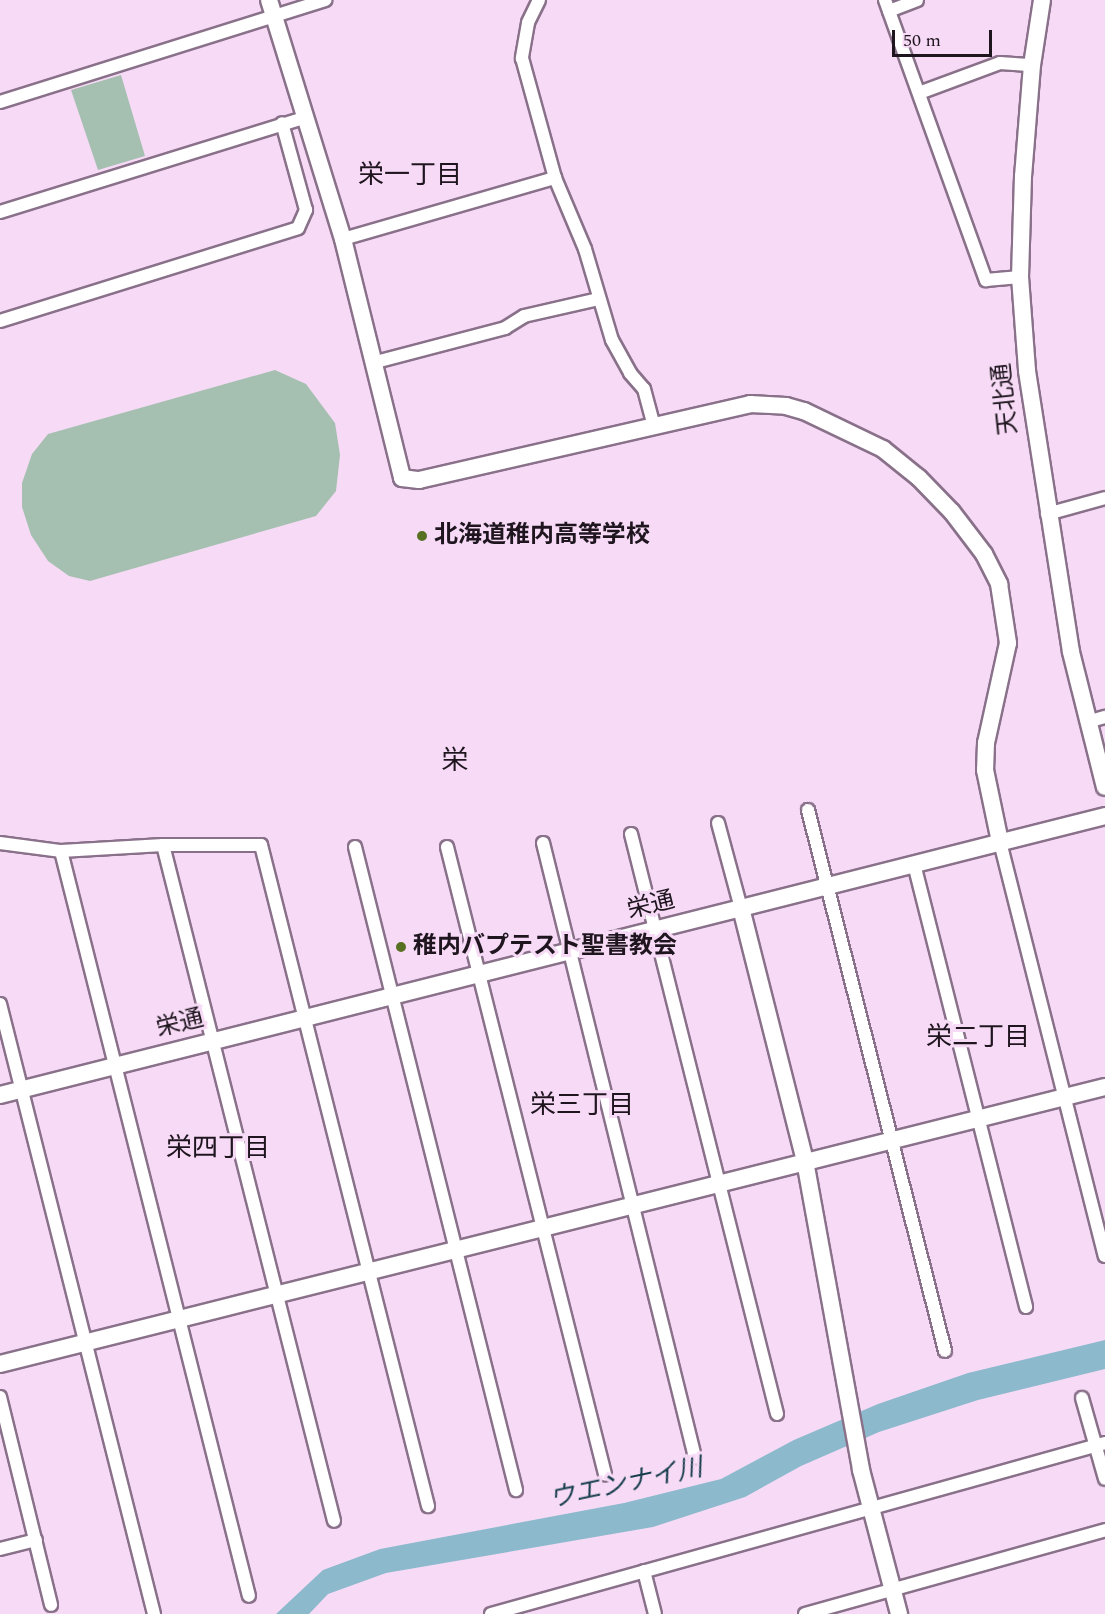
<!DOCTYPE html>
<meta charset="utf-8">
<style>
body{margin:0}
#map{position:relative;width:1105px;height:1614px;overflow:hidden;background:#f7dbf6;font-family:Spectral,"Noto Sans JP",serif}
div>[style]{position:absolute}
.green>*{inset:0;background:#a5c0b0}
.water>*{inset:0;background:#8db9cd}
.roads{filter:drop-shadow(2px 0 #8a718a) drop-shadow(-2px 0 #8a718a) drop-shadow(0 2px #8a718a) drop-shadow(0 -2px #8a718a)}
.street>*{height:12px;margin:-6px;padding:0 6px;transform-origin:6px;border-radius:6px;background:#fff}
.secondary>*{height:16px;margin:-8px;padding:0 8px;transform-origin:8px;border-radius:8px;background:#fff}
.dots>*{width:16px;height:16px;translate:-50% -50%;box-sizing:border-box;border:3px solid #f7dbf6;border-radius:50%}
span{translate:-50% -50%;white-space:nowrap;text-align:center;line-height:1.15;-webkit-text-stroke:6px #f7dbf6;paint-order:stroke}
.street-label{font-size:24px;color:#1e151e}
.poi-label{font-size:24px;color:#1e151e;font-weight:700}
.left{translate:0 -50%;text-align:left}
.neighbourhood-label{font-size:26px;color:#1e151e}
.water-label{font-size:26px;color:#163d4c;font-style:italic}
.quarter-label{font-size:27px;color:#1e151e}
.scale{position:absolute;left:892px;top:30px;width:100px;height:27px;box-sizing:border-box;border:3px solid #1e151e;border-top:0;padding-left:8px;font-size:18px;line-height:21px;white-space:nowrap;color:#1e151e;-webkit-text-stroke:4px #f7dbf6;paint-order:stroke}
</style>
<div id="map">
<div class="green">
<i style="clip-path:polygon(121px 75px,145px 156px,98px 170px,71px 90px)"></i>
<i style="clip-path:polygon(275px 370px,306px 384px,335px 423px,340px 455px,336px 491px,316px 516px,90px 581px,69px 576px,48px 561px,31px 535px,22px 507px,22px 483px,32px 454px,48px 434px)"></i>
</div>
<div class="water">
<i style="clip-path:polygon(1105px 1340px,1105px 1369px,978px 1400px,879px 1432px,801px 1466px,745px 1497px,653px 1527px,386px 1573px,328px 1594px,309px 1614px,276px 1614px,323px 1570px,380px 1549px,624px 1503px,721px 1479px,794px 1440px,878px 1404px,968px 1373px)"></i>
</div>
<div class="roads">
<div class="street">
<i style="left:539px;top:0;width:25px;rotate:116deg"></i>
<i style="left:528px;top:23px;width:36px;rotate:100deg"></i>
<i style="left:522px;top:58px;width:124px;rotate:74.6deg"></i>
<i style="left:555px;top:178px;width:77px;rotate:67.1deg"></i>
<i style="left:585px;top:249px;width:95px;rotate:73.5deg"></i>
<i style="left:612px;top:340px;width:38px;rotate:61deg"></i>
<i style="left:630px;top:373px;width:21px;rotate:49deg"></i>
<i style="left:644px;top:389px;width:38px;rotate:75deg"></i>
<i style="left:885px;top:0;width:298px;rotate:70.2deg"></i>
<i style="left:986px;top:280px;width:34px;rotate:-5deg"></i>
<i style="left:889px;top:11px;width:30px;rotate:-21deg"></i>
<i style="left:919px;top:93px;width:86px;rotate:-20.3deg"></i>
<i style="left:1000px;top:63px;width:32px;rotate:4deg"></i>
<i style="left:0;top:102px;width:341px;rotate:-17.4deg"></i>
<i style="left:0;top:212px;width:320px;rotate:-17.2deg"></i>
<i style="left:343px;top:239px;width:221px;rotate:-16.1deg"></i>
<i style="left:0;top:321px;width:312px;rotate:-17.3deg"></i>
<i style="left:298px;top:228px;width:20px;rotate:-66deg"></i>
<i style="left:306px;top:210px;width:90px;rotate:-105.4deg"></i>
<i style="left:372px;top:363px;width:138px;rotate:-14.7deg"></i>
<i style="left:505px;top:328px;width:22px;rotate:-32deg"></i>
<i style="left:524px;top:316px;width:77px;rotate:-12.8deg"></i>
<i style="left:1047px;top:514px;width:60px;rotate:-15.4deg"></i>
<i style="left:1087px;top:722px;width:19px;rotate:-16deg"></i>
<i style="left:808px;top:810px;width:558px;rotate:75.79deg"></i>
<i style="left:718px;top:823px;width:88px;rotate:74.9deg"></i>
<i style="left:631px;top:834px;width:598px;rotate:75.87deg"></i>
<i style="left:1000px;top:842px;width:427px;rotate:75.8deg"></i>
<i style="left:0;top:843px;width:62px;rotate:7.5deg"></i>
<i style="left:61px;top:851px;width:102px;rotate:-3.4deg"></i>
<i style="left:163px;top:845px;width:98px"></i>
<i style="left:261px;top:845px;width:682px;rotate:75.82deg"></i>
<i style="left:543px;top:843px;width:633px;rotate:76.1deg"></i>
<i style="left:163px;top:845px;width:697px;rotate:75.8deg"></i>
<i style="left:355px;top:847px;width:663px;rotate:75.94deg"></i>
<i style="left:447px;top:847px;width:647px;rotate:75.86deg"></i>
<i style="left:61px;top:851px;width:768px;rotate:75.84deg"></i>
<i style="left:914px;top:864px;width:457px;rotate:75.8deg"></i>
<i style="left:0;top:1004px;width:629px;rotate:75.83deg"></i>
<i style="left:0;top:1397px;width:214px;rotate:76.2deg"></i>
<i style="left:1082px;top:1398px;width:84px;rotate:74.1deg"></i>
<i style="left:0;top:1549px;width:37px;rotate:-14deg"></i>
<i style="left:644px;top:1571px;width:44px;rotate:75.7deg"></i>
<i style="left:491px;top:1614px;width:637px;rotate:-15.56deg"></i>
<i style="left:805px;top:1614px;width:312px;rotate:-15.6deg"></i>
</div>
<div class="secondary">
<i style="left:269px;top:0;width:250px;rotate:72.8deg"></i>
<i style="left:343px;top:239px;width:246px;rotate:76.1deg"></i>
<i style="left:402px;top:478px;width:17px;rotate:7deg"></i>
<i style="left:419px;top:480px;width:340px;rotate:-12.9deg"></i>
<i style="left:750px;top:404px;width:36px;rotate:3deg"></i>
<i style="left:786px;top:406px;width:19px;rotate:16deg"></i>
<i style="left:804px;top:411px;width:88px;rotate:25.7deg"></i>
<i style="left:883px;top:449px;width:46px;rotate:38.9deg"></i>
<i style="left:919px;top:478px;width:47px;rotate:45.9deg"></i>
<i style="left:952px;top:512px;width:53px;rotate:52.7deg"></i>
<i style="left:984px;top:554px;width:34px;rotate:63deg"></i>
<i style="left:999px;top:584px;width:60px;rotate:81.3deg"></i>
<i style="left:1008px;top:643px;width:102px;rotate:102.4deg"></i>
<i style="left:986px;top:743px;width:27px;rotate:92deg"></i>
<i style="left:985px;top:770px;width:74px;rotate:78.2deg"></i>
<i style="left:1042px;top:0;width:66px;rotate:98.7deg"></i>
<i style="left:1032px;top:65px;width:111px;rotate:94.6deg"></i>
<i style="left:1023px;top:176px;width:101px;rotate:91.7deg"></i>
<i style="left:1020px;top:277px;width:94px;rotate:85.7deg"></i>
<i style="left:1027px;top:371px;width:284px;rotate:81.1deg"></i>
<i style="left:1071px;top:652px;width:139px;rotate:75.9deg"></i>
<i style="left:741px;top:908px;width:261px;rotate:75.8deg"></i>
<i style="left:805px;top:1161px;width:314px;rotate:79.7deg"></i>
<i style="left:861px;top:1470px;width:149px;rotate:75.2deg"></i>
<i style="left:0;top:1095px;width:1140px;rotate:-14.17deg"></i>
<i style="left:0;top:1364px;width:1139px;rotate:-14.07deg"></i>
</div>
</div>
<div class="dots">
<i style="left:422px;top:536px;background:#577022"></i>
<i style="left:401px;top:947px;background:#577022"></i>
</div>
<div class="street-label">
<span style="left:1006px;top:399px;rotate:-96deg">天北通</span>
<span style="left:651px;top:906px;rotate:-14deg">栄通</span>
<span style="left:180px;top:1024px;rotate:-14deg">栄通</span>
</div>
<div class="poi-label">
<span class="left" style="left:434px;top:536px">北海道稚内高等学校</span>
<span class="left" style="left:413px;top:947px">稚内バプテスト聖書教会</span>
</div>
<div class="neighbourhood-label">
<span style="left:410px;top:176px">栄一丁目</span>
<span style="left:978px;top:1038px">栄二丁目</span>
<span style="left:582px;top:1106px">栄三丁目</span>
<span style="left:218px;top:1149px">栄四丁目</span>
</div>
<div class="water-label">
<span style="left:626px;top:1484px;rotate:-12deg">ウエンナイ川</span>
</div>
<div class="quarter-label">
<span style="left:455px;top:762px">栄</span>
</div>
<div class="scale">50 m</div>
</div>
